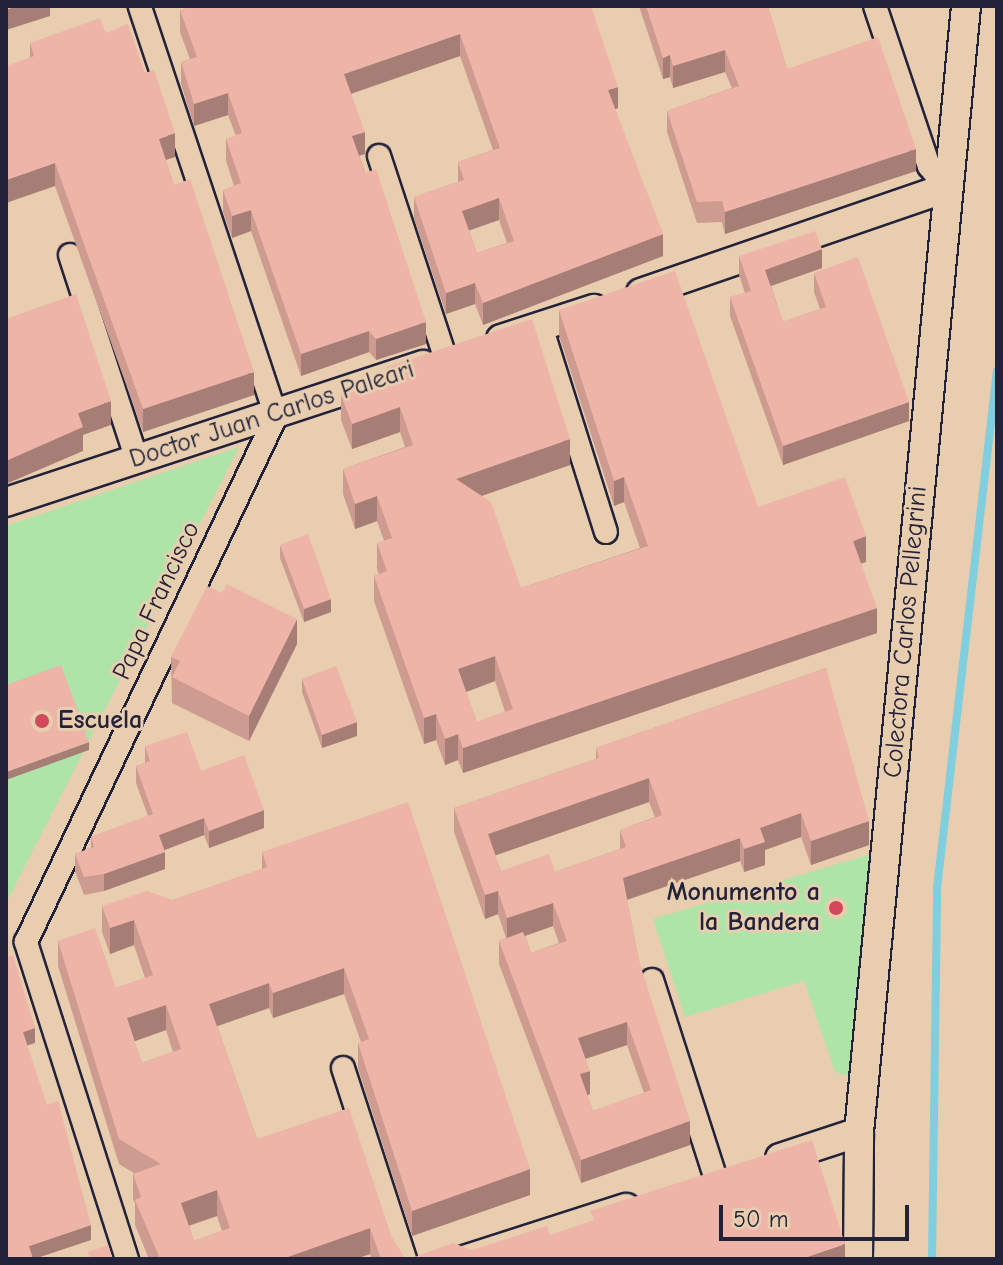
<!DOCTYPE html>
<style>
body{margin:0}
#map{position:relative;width:1003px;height:1265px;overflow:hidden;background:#e8cdaf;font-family:"Comic Neue",sans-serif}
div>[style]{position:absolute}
.green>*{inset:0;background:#aee4a7}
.stream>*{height:8px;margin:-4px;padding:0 4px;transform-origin:4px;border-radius:4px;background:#81cedf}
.roads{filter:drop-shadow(2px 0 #22223b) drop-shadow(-2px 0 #22223b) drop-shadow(0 2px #22223b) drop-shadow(0 -2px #22223b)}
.minor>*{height:22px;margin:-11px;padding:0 11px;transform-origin:11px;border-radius:11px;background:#e8cdaf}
.tertiary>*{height:28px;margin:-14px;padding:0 14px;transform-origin:14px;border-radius:14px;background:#e8cdaf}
.wall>*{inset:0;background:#cd9b90}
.shaded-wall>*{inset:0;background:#a77e76}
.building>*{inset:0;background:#eeb4a8}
.dots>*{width:22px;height:22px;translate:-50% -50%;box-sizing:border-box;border:4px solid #e8cdaf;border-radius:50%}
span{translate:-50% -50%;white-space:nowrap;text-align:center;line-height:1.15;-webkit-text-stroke:6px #e8cdaf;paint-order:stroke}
.street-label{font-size:26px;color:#22223b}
.poi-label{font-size:26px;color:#22223b;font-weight:700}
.left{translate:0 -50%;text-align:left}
.right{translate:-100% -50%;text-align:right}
.frame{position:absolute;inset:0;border:8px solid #22223b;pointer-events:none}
.scale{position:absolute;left:719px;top:1205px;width:190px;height:36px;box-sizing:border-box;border:4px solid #22223b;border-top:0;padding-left:10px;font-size:24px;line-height:28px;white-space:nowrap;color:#22223b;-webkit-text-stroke:6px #e8cdaf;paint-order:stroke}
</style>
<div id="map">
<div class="green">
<i style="clip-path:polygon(239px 447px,6px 903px,6px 526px)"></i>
<i style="clip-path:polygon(871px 854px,854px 1077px,835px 1072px,804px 981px,685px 1017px,653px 919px)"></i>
</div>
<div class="stream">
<i style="left:932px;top:1259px;width:371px;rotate:-89.2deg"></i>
<i style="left:937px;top:888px;width:521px;rotate:-83.39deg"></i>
</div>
<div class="roads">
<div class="minor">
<i style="left:875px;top:6px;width:169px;rotate:71.4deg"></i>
<i style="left:929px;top:166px;width:28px;rotate:52deg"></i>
<i style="left:379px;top:156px;width:212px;rotate:71.8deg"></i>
<i style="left:70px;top:255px;width:216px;rotate:71.9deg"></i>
<i style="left:541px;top:326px;width:216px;rotate:72.5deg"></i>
<i style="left:652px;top:980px;width:209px;rotate:72.2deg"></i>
<i style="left:343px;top:1068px;width:201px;rotate:72deg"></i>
<i style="left:127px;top:1259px;width:333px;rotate:-107.7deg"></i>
<i style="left:26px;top:942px;width:582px;rotate:-64.58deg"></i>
<i style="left:276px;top:416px;width:432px;rotate:-108.4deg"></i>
</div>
<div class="tertiary">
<i style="left:641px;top:293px;width:323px;rotate:-19deg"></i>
<i style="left:501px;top:339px;width:98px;rotate:-17.9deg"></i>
<i style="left:6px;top:502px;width:439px;rotate:-18.2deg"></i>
<i style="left:780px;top:1158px;width:83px;rotate:-18.2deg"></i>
<i style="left:467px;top:1259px;width:167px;rotate:-17.8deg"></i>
<i style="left:858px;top:1259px;width:127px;rotate:-89.5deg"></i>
<i style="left:859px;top:1132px;width:1131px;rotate:-84.57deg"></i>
</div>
</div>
<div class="wall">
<i style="clip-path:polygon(evenodd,591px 6px,618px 108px,615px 109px,663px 256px,483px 325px,475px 304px,446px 314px,414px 218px,414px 197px,458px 182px,458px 162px,493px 150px,460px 56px,351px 94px,365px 154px,359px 155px,426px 344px,376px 360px,369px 352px,301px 376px,251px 231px,232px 238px,223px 212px,223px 190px,234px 186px,226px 161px,226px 139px,236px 136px,228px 115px,194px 126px,181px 84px,181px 62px,190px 59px,180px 32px,180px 10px,591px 6px,499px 220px,507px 243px,477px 253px,469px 230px,499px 220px)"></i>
<i style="clip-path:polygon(639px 6px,768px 6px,787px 69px,916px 171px,725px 234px,722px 222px,697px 223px,667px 132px,667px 111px,732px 88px,725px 72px,673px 88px,670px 77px,663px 79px)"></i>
<i style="clip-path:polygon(106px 33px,175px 157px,166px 160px,174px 185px,254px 395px,143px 432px,55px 186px,30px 58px,30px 43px)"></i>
<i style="clip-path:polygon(739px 256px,822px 268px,771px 286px,783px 322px,820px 309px,814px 292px,814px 273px,909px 421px,783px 465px,730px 316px,730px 297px,745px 293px,739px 275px)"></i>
<i style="clip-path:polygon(evenodd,559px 310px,758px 507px,866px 562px,861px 563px,877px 633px,463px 773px,458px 760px,445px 765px,436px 740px,424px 744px,374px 601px,374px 576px,379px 574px,377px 569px,377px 543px,384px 541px,377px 521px,355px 529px,343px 494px,343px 469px,405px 447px,400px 432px,352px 449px,341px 420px,341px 395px,387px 379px,387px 367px,570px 465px,481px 496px,521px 588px,640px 548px,624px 502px,614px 506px,559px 335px,559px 310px,495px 681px,505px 712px,477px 722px,466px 692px,495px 681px)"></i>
<i style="clip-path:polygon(280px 545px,331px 612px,304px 622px,280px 558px)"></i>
<i style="clip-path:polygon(297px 644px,249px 741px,172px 703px,171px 657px)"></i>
<i style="clip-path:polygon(evenodd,826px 668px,869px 845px,811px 865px,801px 837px,765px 850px,765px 865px,744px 872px,740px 861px,627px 900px,639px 961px,690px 1145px,581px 1183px,499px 964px,499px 941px,506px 938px,498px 914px,485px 919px,454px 832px,454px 808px,596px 759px,596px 748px,826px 668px,649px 802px,655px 817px,620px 830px,620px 849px,555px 872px,501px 871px,495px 855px,649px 802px,826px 668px,553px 926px,559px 943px,531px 953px,525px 936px,553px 926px,826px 668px,627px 1045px,644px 1093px,593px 1111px,587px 1095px,590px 1094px,586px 1059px,627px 1045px)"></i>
<i style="clip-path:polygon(302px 679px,357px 736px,322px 748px,302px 692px)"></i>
<i style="clip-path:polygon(145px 746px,201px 771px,264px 828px,209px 848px,204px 835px,165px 850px,165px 869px,104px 891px,84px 895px,75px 871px,75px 854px,91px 848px,91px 837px,148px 816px,136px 783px,136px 766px,145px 763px)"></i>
<i style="clip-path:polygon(evenodd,262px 852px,530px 1195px,412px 1236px,358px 1068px,358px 1043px,361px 1042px,344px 994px,273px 1018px,269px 1008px,217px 1026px,257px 1139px,392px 1238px,405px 1259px,372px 1259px,370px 1254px,355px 1259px,149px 1259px,135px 1225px,135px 1203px,133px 1199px,133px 1174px,134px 1173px,119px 1164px,58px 966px,58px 941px,116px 988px,145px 978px,134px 945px,110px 954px,102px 932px,102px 906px,173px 900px,262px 869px,262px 852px,166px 1030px,173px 1052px,142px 1063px,134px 1041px,166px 1030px,262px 852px,217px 1216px,222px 1231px,194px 1241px,189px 1226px,217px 1216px)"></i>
</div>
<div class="shaded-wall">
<i style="clip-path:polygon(17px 6px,50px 6px,50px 16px,6px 30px,6px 10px)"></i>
<i style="clip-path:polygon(460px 34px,460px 56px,344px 96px,344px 74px)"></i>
<i style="clip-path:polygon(725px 50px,725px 72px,673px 88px,673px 66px)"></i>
<i style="clip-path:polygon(670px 55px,670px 77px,663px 79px,663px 58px)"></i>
<i style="clip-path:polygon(618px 87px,618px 108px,608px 112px,608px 90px)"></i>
<i style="clip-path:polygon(228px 93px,228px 115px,194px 126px,194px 104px)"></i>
<i style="clip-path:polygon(365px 132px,365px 154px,352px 158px,352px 136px)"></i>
<i style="clip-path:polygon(175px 133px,175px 157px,159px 162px,159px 139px)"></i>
<i style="clip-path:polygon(916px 149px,916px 171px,725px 234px,725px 212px)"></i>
<i style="clip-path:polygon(55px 163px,55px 186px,6px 203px,6px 180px)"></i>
<i style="clip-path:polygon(499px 198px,499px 220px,462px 233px,462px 211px)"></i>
<i style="clip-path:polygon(251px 210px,251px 231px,232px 238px,232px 216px)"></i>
<i style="clip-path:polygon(663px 234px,663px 256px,483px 325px,483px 303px)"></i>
<i style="clip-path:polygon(822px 249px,822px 268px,765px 288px,765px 270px)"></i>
<i style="clip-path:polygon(475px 283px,475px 304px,446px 314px,446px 293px)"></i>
<i style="clip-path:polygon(426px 322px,426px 344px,376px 360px,376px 339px)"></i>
<i style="clip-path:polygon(369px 331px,369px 352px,301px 376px,301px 354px)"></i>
<i style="clip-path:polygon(254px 372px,254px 395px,143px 432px,143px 409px)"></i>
<i style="clip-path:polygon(111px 401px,111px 425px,83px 435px,83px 451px,6px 484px,6px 461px,78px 413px)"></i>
<i style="clip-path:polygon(909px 402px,909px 421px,783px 465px,783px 446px)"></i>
<i style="clip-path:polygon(400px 407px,400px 432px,352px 449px,352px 424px)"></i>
<i style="clip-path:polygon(570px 439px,570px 465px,456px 505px,456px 479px)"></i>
<i style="clip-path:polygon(624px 477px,624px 502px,614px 506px,614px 481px)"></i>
<i style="clip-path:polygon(377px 496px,377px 521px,355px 529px,355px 504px)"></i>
<i style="clip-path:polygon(866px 536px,866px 562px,853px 566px,853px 541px)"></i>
<i style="clip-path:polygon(331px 599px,331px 612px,304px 622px,304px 609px)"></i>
<i style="clip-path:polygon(877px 608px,877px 633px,463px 773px,463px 748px)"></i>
<i style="clip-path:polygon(297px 619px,297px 644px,249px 741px,249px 716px)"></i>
<i style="clip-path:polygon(495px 656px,495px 681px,458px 695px,458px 669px)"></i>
<i style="clip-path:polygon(436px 714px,436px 740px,424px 744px,424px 718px)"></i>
<i style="clip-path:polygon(357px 722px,357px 736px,322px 748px,322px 735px)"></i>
<i style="clip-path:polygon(458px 734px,458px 760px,445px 765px,445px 739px)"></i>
<i style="clip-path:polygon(89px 742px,89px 750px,6px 780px,6px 772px)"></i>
<i style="clip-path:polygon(649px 778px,649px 802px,488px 858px,488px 834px)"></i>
<i style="clip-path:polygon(264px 810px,264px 828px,209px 848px,209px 831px)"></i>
<i style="clip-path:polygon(801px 813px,801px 837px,765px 850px,765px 865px,744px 872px,744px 849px,760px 828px)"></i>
<i style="clip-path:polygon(204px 818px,204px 835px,159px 852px,159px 835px)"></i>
<i style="clip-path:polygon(869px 821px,869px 845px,811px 865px,811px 841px)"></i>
<i style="clip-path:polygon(740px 838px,740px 861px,623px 901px,623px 878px)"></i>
<i style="clip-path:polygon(165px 852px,165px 869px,104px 891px,104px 874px)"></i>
<i style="clip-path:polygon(498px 891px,498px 914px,485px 919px,485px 895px)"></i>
<i style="clip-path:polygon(553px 903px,553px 926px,507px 942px,507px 918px)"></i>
<i style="clip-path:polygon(134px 920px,134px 945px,110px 954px,110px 928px)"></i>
<i style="clip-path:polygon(344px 968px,344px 994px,273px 1018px,273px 993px)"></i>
<i style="clip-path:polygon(269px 983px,269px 1008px,209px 1029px,209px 1004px)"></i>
<i style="clip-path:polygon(166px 1005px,166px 1030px,127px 1044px,127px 1018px)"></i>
<i style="clip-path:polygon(627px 1022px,627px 1045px,578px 1061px,578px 1038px)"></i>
<i style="clip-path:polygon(35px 1028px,35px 1043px,23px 1047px,23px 1032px)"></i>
<i style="clip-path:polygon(590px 1071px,590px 1094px,580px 1098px,580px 1074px)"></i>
<i style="clip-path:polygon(690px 1121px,690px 1145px,581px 1183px,581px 1160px)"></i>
<i style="clip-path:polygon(530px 1169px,530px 1195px,412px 1236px,412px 1211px)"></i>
<i style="clip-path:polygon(217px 1190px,217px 1216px,181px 1228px,181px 1203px)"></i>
<i style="clip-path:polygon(91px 1225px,91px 1240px,34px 1259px,29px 1259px,29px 1246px)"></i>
<i style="clip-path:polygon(370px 1228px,370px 1254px,355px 1259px,282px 1259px)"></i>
<i style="clip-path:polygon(845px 1244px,845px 1259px,801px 1259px)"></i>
</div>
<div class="building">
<i style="clip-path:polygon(evenodd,192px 6px,591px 6px,618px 87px,608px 90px,663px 234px,483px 303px,475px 283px,446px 293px,414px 197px,464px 180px,458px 162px,500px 148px,460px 34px,344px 74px,365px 132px,352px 136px,365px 173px,376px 169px,426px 322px,376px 339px,369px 331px,301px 354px,251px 210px,232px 216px,223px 190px,241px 183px,226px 139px,242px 133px,228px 93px,194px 104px,181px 62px,197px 57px,180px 10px,192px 6px,499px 198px,514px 241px,477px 253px,462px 211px,499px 198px)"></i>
<i style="clip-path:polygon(646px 6px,768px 6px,787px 69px,878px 37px,916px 149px,725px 212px,722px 201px,697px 202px,667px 111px,739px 86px,725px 50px,673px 66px,670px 55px,663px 58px)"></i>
<i style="clip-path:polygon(100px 18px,106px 33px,128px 24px,145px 73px,154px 70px,175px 133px,159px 139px,174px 185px,190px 179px,254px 372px,143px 409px,55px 163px,6px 180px,6px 66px,34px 56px,30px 43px)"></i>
<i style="clip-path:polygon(815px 231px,822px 249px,765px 270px,783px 322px,826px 307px,814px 273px,858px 257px,909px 402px,783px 446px,730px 297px,751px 291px,739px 256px)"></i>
<i style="clip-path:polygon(evenodd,675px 271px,758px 507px,845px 477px,866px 536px,853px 541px,877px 608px,463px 748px,458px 734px,445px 739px,436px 714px,424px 718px,374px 576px,387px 571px,377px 543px,392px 538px,377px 496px,355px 504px,343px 469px,413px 445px,400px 407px,352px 424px,341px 395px,390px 378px,387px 367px,532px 319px,570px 439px,456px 479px,491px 502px,521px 588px,648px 546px,624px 477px,614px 481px,559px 310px,675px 271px,495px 656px,513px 709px,477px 722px,458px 669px,495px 656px)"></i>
<i style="clip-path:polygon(76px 294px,111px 401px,78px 413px,83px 427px,6px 461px,6px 319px)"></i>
<i style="clip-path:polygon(308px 534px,331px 599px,304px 609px,280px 545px)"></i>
<i style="clip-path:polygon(227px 584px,297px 619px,249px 716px,172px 677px,180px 661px,171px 657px,207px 586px,222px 593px)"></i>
<i style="clip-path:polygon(61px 665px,89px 742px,6px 772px,6px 685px)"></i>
<i style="clip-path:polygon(336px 666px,357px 722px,322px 735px,302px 679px)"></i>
<i style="clip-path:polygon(evenodd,826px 668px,869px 821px,811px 841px,801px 813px,760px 828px,765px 842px,744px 849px,740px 838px,623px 878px,639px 961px,690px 1121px,581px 1160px,499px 941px,523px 932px,531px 953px,567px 941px,553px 903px,507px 918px,498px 891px,485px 895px,454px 808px,599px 758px,596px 748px,826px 668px,649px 778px,662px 815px,620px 830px,626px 847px,555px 872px,549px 854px,501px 871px,488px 834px,649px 778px,826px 668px,627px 1022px,651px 1090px,593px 1111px,580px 1074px,590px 1071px,578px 1038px,627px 1022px)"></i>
<i style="clip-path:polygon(187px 732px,201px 771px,244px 755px,264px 810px,209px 831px,204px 818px,159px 835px,165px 852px,104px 874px,84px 877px,75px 854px,94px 847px,91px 837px,153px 814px,136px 766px,150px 761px,145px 746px)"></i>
<i style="clip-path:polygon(evenodd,408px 802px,530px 1169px,412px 1211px,358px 1043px,369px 1039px,344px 968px,273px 993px,269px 983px,209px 1004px,257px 1139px,349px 1108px,392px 1238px,405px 1259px,381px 1259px,370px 1228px,282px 1259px,160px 1259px,135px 1200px,141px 1197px,133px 1174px,161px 1164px,119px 1139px,58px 941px,95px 928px,116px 988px,153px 975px,134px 920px,110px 928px,102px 906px,147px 891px,173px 900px,267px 867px,262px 852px,408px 802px,166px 1005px,181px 1049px,142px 1063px,127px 1018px,166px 1005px,408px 802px,217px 1190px,230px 1228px,194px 1241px,181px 1203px,217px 1190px)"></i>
<i style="clip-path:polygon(13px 955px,35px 1028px,23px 1032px,47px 1105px,58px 1101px,91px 1225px,29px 1246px,33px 1259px,6px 1259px,6px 958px)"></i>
<i style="clip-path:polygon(812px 1140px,845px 1244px,801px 1259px,409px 1259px,453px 1243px,472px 1250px,547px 1226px,550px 1235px,594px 1220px,590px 1211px)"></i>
<i style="clip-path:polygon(108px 1245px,113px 1259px,90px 1259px,88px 1252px)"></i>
</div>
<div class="dots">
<i style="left:42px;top:721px;background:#d1495b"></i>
<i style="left:836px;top:908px;background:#d1495b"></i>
</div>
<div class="street-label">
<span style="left:272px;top:415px;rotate:-18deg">Doctor Juan Carlos Paleari</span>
<span style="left:157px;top:601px;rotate:-65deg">Papa Francisco</span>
<span style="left:906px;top:632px;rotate:-85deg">Colectora Carlos Pellegrini</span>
</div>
<div class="poi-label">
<span class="left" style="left:58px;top:721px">Escuela</span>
<span class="right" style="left:820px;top:908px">Monumento a<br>la Bandera</span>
</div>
<div class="frame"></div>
<div class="scale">50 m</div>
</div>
